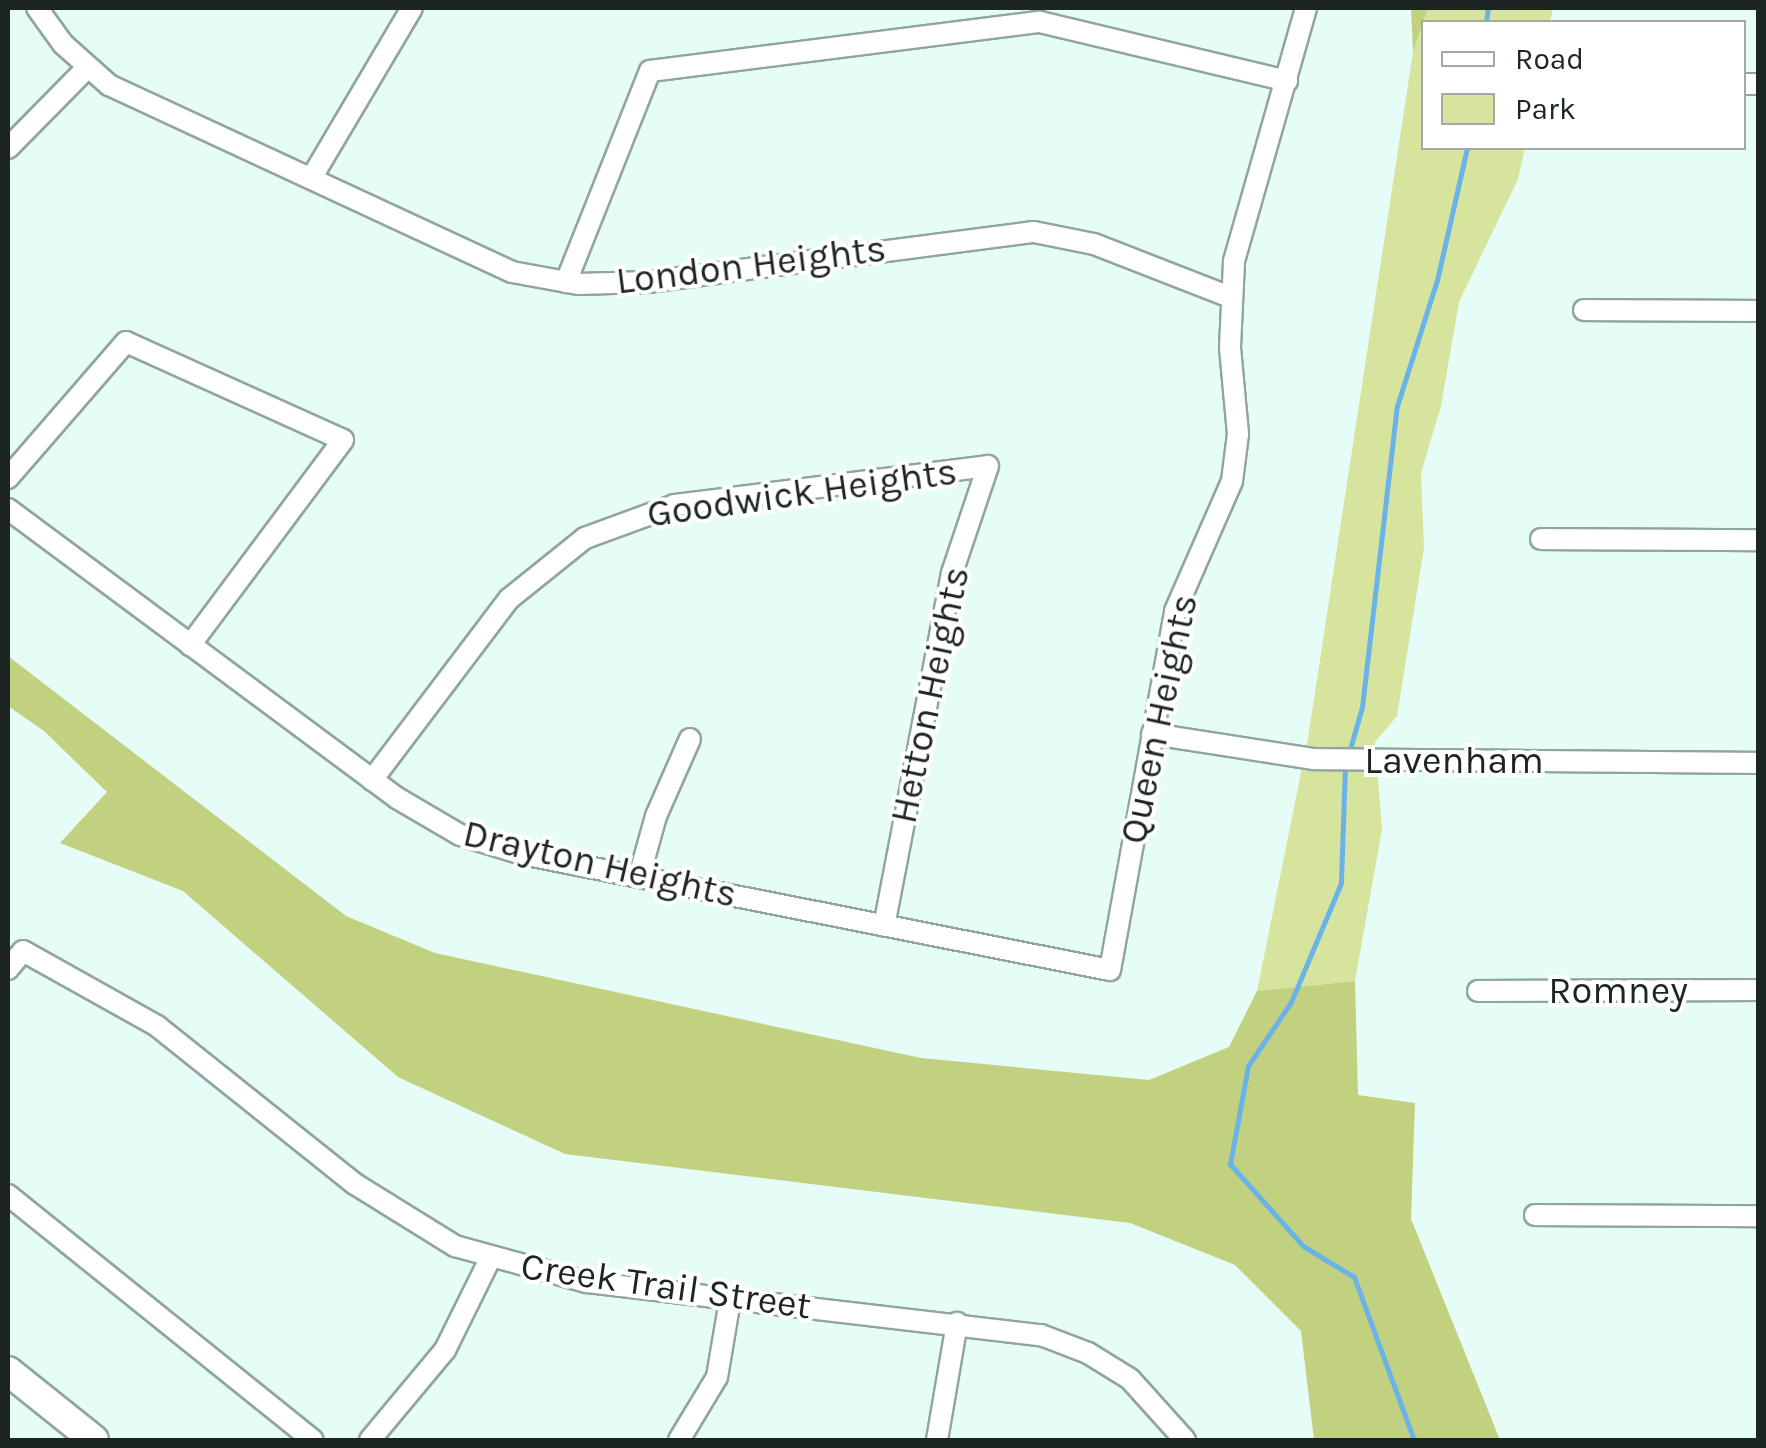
<!DOCTYPE html>
<style>
body{margin:0}
#map{position:relative;width:1766px;height:1448px;overflow:hidden;background:#e6fcf6;font-family:Karla,sans-serif}
div>[style]{position:absolute}
.green>*{inset:0;background:#d7e49e}
.forest>*{inset:0;background:#c2d180}
.stream>*{height:5px;margin:-2.5px;padding:0 2.5px;transform-origin:2.5px;border-radius:2.5px;background:#6ab3e8}
.roads{filter:drop-shadow(2px 0 #91a5a0) drop-shadow(-2px 0 #91a5a0) drop-shadow(0 2px #91a5a0) drop-shadow(0 -2px #91a5a0)}
.street>*{height:20px;margin:-10px;padding:0 10px;transform-origin:10px;border-radius:10px;background:#fff}
.secondary>*{height:28px;margin:-14px;padding:0 14px;transform-origin:14px;border-radius:14px;background:#fff}
span{translate:-50% -50%;white-space:nowrap;text-align:center;line-height:1.15;-webkit-text-stroke:8px #fff;paint-order:stroke}
.street-label{font-size:38px;color:#1d2523}
.frame{position:absolute;inset:0;border:10px solid #1d2523;pointer-events:none}
.legend{position:absolute;left:1421px;top:20px;width:325px;height:130px;box-sizing:border-box;background:#fff;border:2px solid #a5a8a7;margin:0;padding:12px 18px;list-style:none;font-size:30px;color:#1d2523}
.legend li{display:flex;align-items:center;gap:20px;height:50px}
.legend b{width:50px;border:2px solid #a5a8a7}
</style>
<div id="map">
<div class="green">
<i style="clip-path:polygon(1428px 8px,1553px 8px,1550px 22px,1424px 22px,1424px 148px,1525px 148px,1518px 179px,1459px 302px,1441px 406px,1421px 473px,1424px 548px,1397px 716px,1375px 742px,1382px 829px,1355px 981px,1257px 991px,1308px 738px,1413px 52px)"></i>
</div>
<div class="forest">
<i style="clip-path:polygon(1411px 8px,1428px 8px,1413px 52px)"></i>
<i style="clip-path:polygon(8px 656px,346px 916px,435px 953px,921px 1058px,1149px 1080px,1229px 1047px,1257px 991px,1355px 981px,1358px 1095px,1415px 1103px,1411px 1219px,1500px 1440px,1314px 1440px,1301px 1331px,1235px 1265px,1130px 1223px,565px 1154px,398px 1077px,183px 891px,60px 843px,107px 792px,44px 731px,8px 706px)"></i>
</div>
<div class="stream">
<i style="left:1486px;top:22px;width:14px;rotate:-82deg"></i>
<i style="left:1348px;top:756px;width:51px;rotate:-74.1deg"></i>
<i style="left:1362px;top:707px;width:303px;rotate:-83.4deg"></i>
<i style="left:1397px;top:406px;width:132px;rotate:-72.4deg"></i>
<i style="left:1437px;top:280px;width:135px;rotate:-77.2deg"></i>
<i style="left:1345px;top:766px;width:117px;rotate:92deg"></i>
<i style="left:1341px;top:883px;width:129px;rotate:112.8deg"></i>
<i style="left:1291px;top:1002px;width:77px;rotate:123.9deg"></i>
<i style="left:1248px;top:1066px;width:100px;rotate:100.4deg"></i>
<i style="left:1230px;top:1164px;width:110px;rotate:48.3deg"></i>
<i style="left:1303px;top:1246px;width:60px;rotate:31.3deg"></i>
<i style="left:1354px;top:1277px;width:174px;rotate:69.8deg"></i>
</div>
<div class="roads">
<div class="street">
<i style="left:37px;top:8px;width:44px;rotate:54.2deg"></i>
<i style="left:63px;top:44px;width:62px;rotate:41.7deg"></i>
<i style="left:109px;top:85px;width:444px;rotate:24.9deg"></i>
<i style="left:512px;top:272px;width:67px;rotate:10.3deg"></i>
<i style="left:578px;top:284px;width:70px;rotate:-1.6deg"></i>
<i style="left:648px;top:282px;width:389px;rotate:-7.4deg"></i>
<i style="left:1034px;top:232px;width:61px;rotate:11.3deg"></i>
<i style="left:1094px;top:244px;width:146px;rotate:21.3deg"></i>
<i style="left:1744px;top:84px;width:14px"></i>
<i style="left:8px;top:148px;width:112px;rotate:-45.4deg"></i>
<i style="left:312px;top:177px;width:196px;rotate:-59.4deg"></i>
<i style="left:566px;top:282px;width:227px;rotate:-68.3deg"></i>
<i style="left:650px;top:71px;width:393px;rotate:-7.2deg"></i>
<i style="left:1040px;top:22px;width:254px;rotate:13.4deg"></i>
<i style="left:1584px;top:310px;width:174px;rotate:0.3deg"></i>
<i style="left:8px;top:478px;width:180px;rotate:-49.1deg"></i>
<i style="left:126px;top:342px;width:238px;rotate:24.3deg"></i>
<i style="left:343px;top:440px;width:256px;rotate:126.7deg"></i>
<i style="left:8px;top:509px;width:485px;rotate:36.6deg"></i>
<i style="left:397px;top:798px;width:73px;rotate:30.4deg"></i>
<i style="left:460px;top:835px;width:65px;rotate:17deg"></i>
<i style="left:522px;top:854px;width:599px;rotate:11.16deg"></i>
<i style="left:1110px;top:970px;width:365px;rotate:-79.7deg"></i>
<i style="left:1175px;top:611px;width:142px;rotate:-66.3deg"></i>
<i style="left:1232px;top:481px;width:47px;rotate:-82.7deg"></i>
<i style="left:1238px;top:434px;width:87px;rotate:-95.3deg"></i>
<i style="left:1230px;top:347px;width:86px;rotate:-87.3deg"></i>
<i style="left:1234px;top:261px;width:263px;rotate:-74.1deg"></i>
<i style="left:1541px;top:539px;width:217px;rotate:0.3deg"></i>
<i style="left:1152px;top:734px;width:164px;rotate:8.8deg"></i>
<i style="left:1314px;top:759px;width:444px;rotate:0.5deg"></i>
<i style="left:372px;top:780px;width:227px;rotate:-52.9deg"></i>
<i style="left:509px;top:599px;width:97px;rotate:-38.8deg"></i>
<i style="left:585px;top:538px;width:96px;rotate:-20.1deg"></i>
<i style="left:675px;top:505px;width:315px;rotate:-7.1deg"></i>
<i style="left:988px;top:466px;width:113px;rotate:108.6deg"></i>
<i style="left:952px;top:573px;width:359px;rotate:100.9deg"></i>
<i style="left:639px;top:877px;width:63px;rotate:-74.4deg"></i>
<i style="left:656px;top:816px;width:84px;rotate:-66.2deg"></i>
<i style="left:8px;top:969px;width:23px;rotate:-50deg"></i>
<i style="left:23px;top:951px;width:154px;rotate:29.2deg"></i>
<i style="left:157px;top:1026px;width:253px;rotate:38.6deg"></i>
<i style="left:355px;top:1184px;width:118px;rotate:31.8deg"></i>
<i style="left:455px;top:1246px;width:137px;rotate:15.3deg"></i>
<i style="left:587px;top:1282px;width:457px;rotate:6.7deg"></i>
<i style="left:1041px;top:1335px;width:50px;rotate:21deg"></i>
<i style="left:1088px;top:1353px;width:49px;rotate:31.8deg"></i>
<i style="left:1130px;top:1379px;width:82px;rotate:48deg"></i>
<i style="left:1478px;top:991px;width:280px;rotate:-0.2deg"></i>
<i style="left:8px;top:1195px;width:391px;rotate:38.8deg"></i>
<i style="left:1535px;top:1215px;width:223px;rotate:0.3deg"></i>
<i style="left:370px;top:1440px;width:117px;rotate:-50.2deg"></i>
<i style="left:445px;top:1350px;width:102px;rotate:-63.7deg"></i>
<i style="left:679px;top:1440px;width:74px;rotate:-58.9deg"></i>
<i style="left:717px;top:1377px;width:78px;rotate:-80.4deg"></i>
<i style="left:937px;top:1440px;width:119px;rotate:-80.3deg"></i>
</div>
<div class="secondary">
<i style="left:8px;top:1371px;width:110px;rotate:38.7deg"></i>
</div>
</div>
<div class="street-label">
<span style="left:751px;top:265px;rotate:-7deg">London Heights</span>
<span style="left:802px;top:493px;rotate:-8deg">Goodwick Heights</span>
<span style="left:930px;top:695px;rotate:-78deg">Hetton Heights</span>
<span style="left:1159px;top:719px;rotate:-78deg">Queen Heights</span>
<span style="left:1454px;top:761px">Lavenham</span>
<span style="left:600px;top:864px;rotate:13deg">Drayton Heights</span>
<span style="left:1618px;top:991px">Romney</span>
<span style="left:666px;top:1286px;rotate:8deg">Creek Trail Street</span>
</div>
<div class="frame"></div>
<ul class="legend">
<li><b style="height:12px;background:#fff"></b>Road</li>
<li><b style="height:28px;background:#d7e49e"></b>Park</li>
</ul>
</div>
